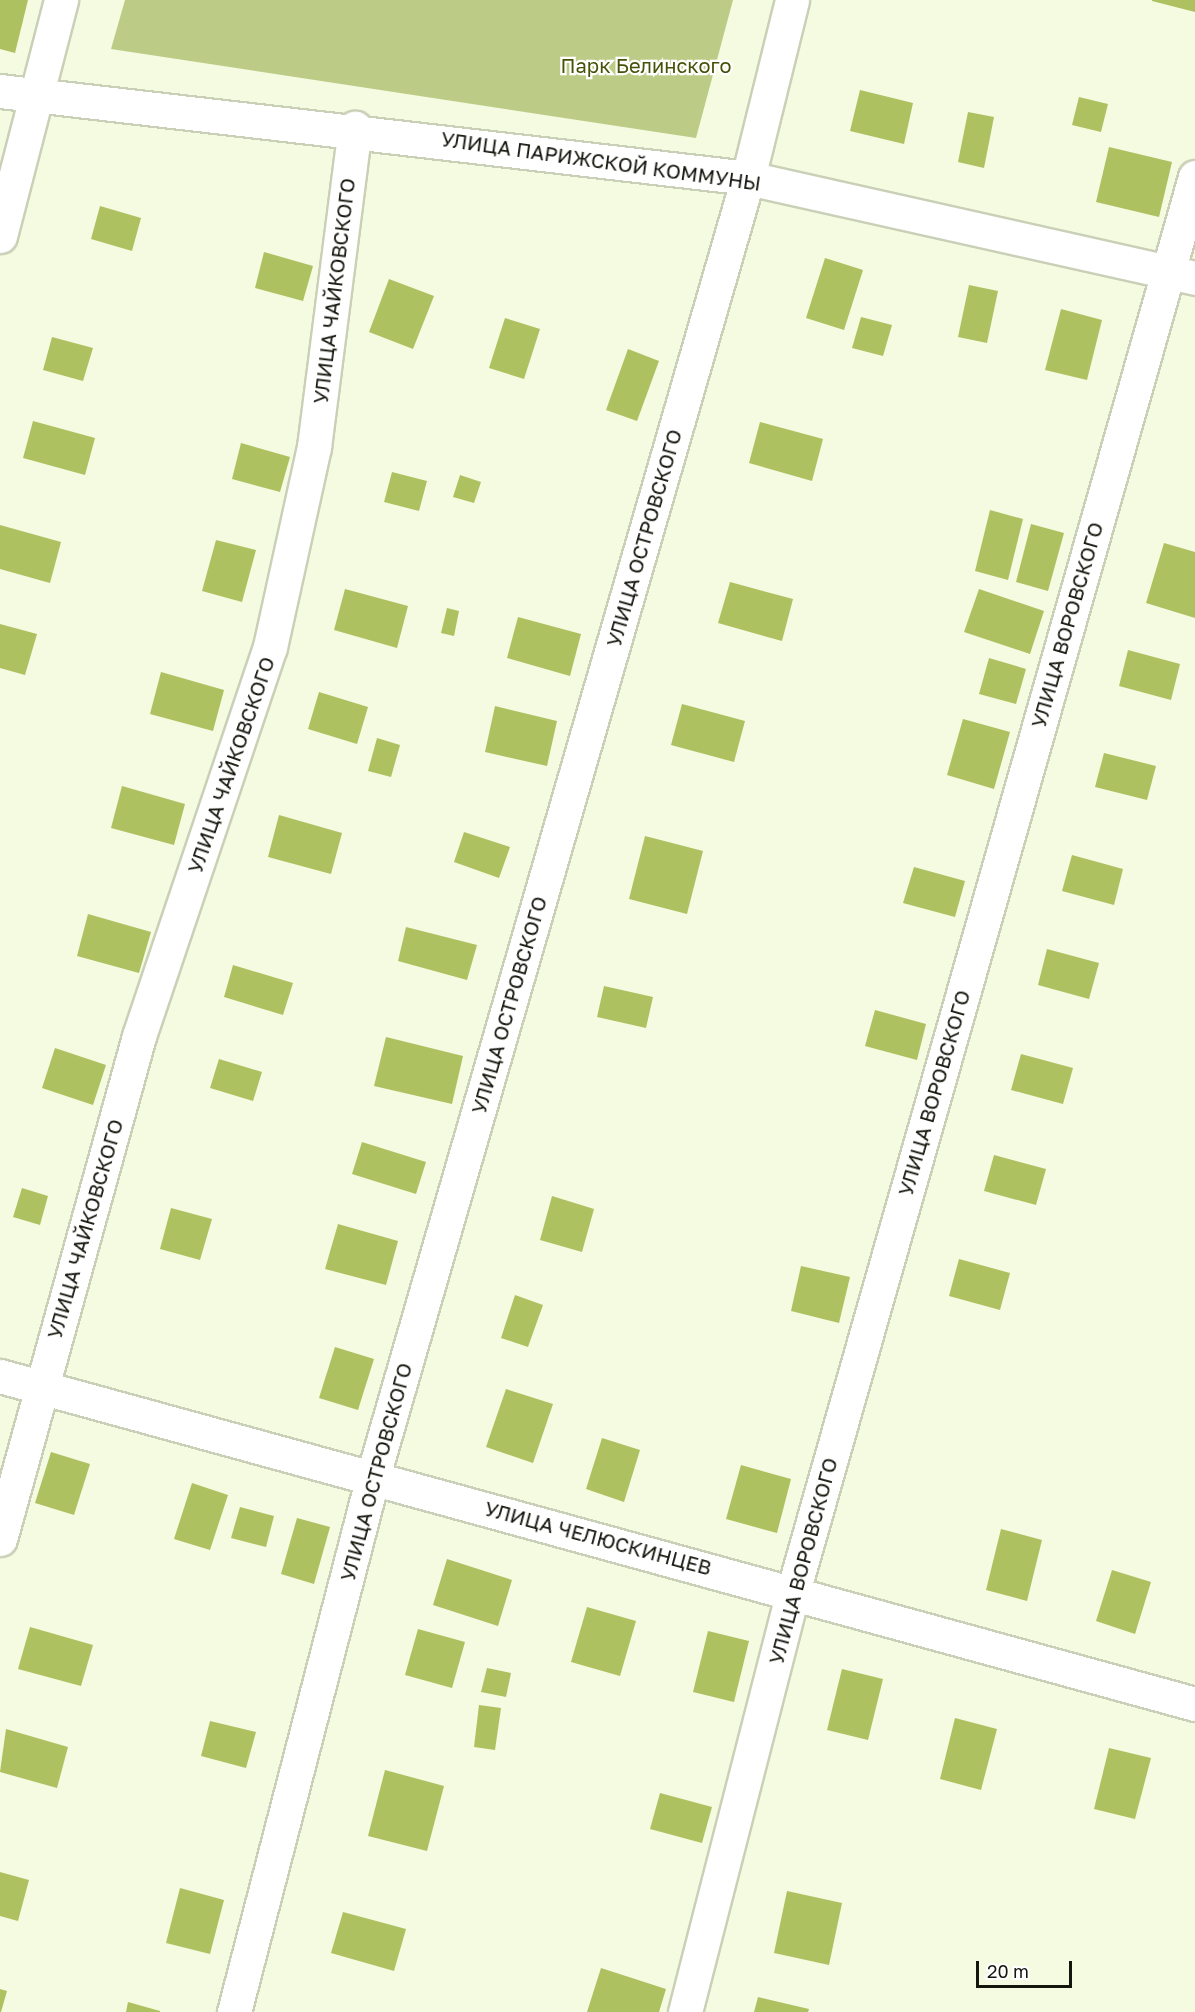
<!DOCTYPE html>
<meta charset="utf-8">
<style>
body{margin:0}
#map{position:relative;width:1195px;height:2012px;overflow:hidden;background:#f4fbe1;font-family:"Golos Text",sans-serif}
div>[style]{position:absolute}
.green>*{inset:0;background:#bccc86}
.building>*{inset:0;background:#aec161}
.roads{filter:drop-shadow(2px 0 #cad0b7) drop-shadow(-2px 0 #cad0b7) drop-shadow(0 2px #cad0b7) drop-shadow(0 -2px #cad0b7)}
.street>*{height:33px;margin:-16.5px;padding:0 16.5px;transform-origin:16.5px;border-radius:16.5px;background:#fff}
span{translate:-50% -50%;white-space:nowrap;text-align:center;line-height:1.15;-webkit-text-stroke:4.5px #fff;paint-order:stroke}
.park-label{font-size:20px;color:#465208}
.street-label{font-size:20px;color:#14160d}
.scale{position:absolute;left:976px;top:1961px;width:96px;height:27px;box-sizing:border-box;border:3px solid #14160d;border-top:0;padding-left:8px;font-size:18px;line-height:21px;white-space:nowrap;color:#14160d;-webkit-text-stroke:4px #fff;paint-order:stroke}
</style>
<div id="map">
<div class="green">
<i style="clip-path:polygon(125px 0,733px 0,696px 138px,111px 49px)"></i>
</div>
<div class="building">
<i style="clip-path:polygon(0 0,28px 0,15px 53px,0 49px)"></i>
<i style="clip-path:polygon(1152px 0,1195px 0,1195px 12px,1152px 1px)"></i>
<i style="clip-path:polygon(860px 90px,913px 103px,904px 144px,850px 131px)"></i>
<i style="clip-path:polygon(1079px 97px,1108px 104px,1101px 132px,1072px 125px)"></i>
<i style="clip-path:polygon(968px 112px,994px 117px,984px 168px,958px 162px)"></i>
<i style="clip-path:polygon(1109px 147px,1172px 162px,1159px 217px,1096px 202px)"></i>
<i style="clip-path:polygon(100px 206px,141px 218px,132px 251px,91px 239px)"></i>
<i style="clip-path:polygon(264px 252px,313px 266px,303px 301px,255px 288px)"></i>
<i style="clip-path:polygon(825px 258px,863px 270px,844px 330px,806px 318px)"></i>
<i style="clip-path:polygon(389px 279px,434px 296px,413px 349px,369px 332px)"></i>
<i style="clip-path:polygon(969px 285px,998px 291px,987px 343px,958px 337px)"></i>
<i style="clip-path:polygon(1061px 309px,1102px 320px,1087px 380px,1045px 370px)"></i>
<i style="clip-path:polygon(861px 317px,892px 325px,883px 356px,852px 348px)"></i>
<i style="clip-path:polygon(505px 318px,540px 329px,524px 379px,489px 368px)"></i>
<i style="clip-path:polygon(52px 337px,93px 348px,83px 381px,43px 370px)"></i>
<i style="clip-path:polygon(628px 349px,659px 361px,637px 421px,606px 410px)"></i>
<i style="clip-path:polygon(33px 421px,95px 438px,85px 475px,23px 458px)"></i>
<i style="clip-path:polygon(760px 422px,823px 439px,812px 481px,749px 463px)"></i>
<i style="clip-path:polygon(241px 443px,290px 457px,280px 492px,232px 479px)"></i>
<i style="clip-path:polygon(392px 472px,427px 481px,419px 511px,384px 502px)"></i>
<i style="clip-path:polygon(460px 475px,481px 482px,474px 503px,453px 497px)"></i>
<i style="clip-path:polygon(990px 510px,1023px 519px,1008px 580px,975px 571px)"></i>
<i style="clip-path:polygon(1031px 524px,1064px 533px,1048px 591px,1016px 582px)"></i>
<i style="clip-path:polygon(0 525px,61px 542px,50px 583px,0 569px)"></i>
<i style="clip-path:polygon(216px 540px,256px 550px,242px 602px,202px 591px)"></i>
<i style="clip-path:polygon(1164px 543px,1195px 552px,1195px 618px,1146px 603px)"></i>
<i style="clip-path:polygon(730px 582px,793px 599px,782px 641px,718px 623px)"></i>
<i style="clip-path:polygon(345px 589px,408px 606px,397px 648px,334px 630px)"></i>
<i style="clip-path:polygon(979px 589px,1044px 611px,1030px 654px,964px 632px)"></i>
<i style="clip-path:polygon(447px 608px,459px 611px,454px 636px,441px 633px)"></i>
<i style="clip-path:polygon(518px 617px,581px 634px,570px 676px,507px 658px)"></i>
<i style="clip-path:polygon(0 624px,37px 634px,25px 675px,0 668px)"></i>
<i style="clip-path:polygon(1128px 650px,1180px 664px,1171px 700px,1119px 686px)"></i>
<i style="clip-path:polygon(989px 658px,1026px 669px,1016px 704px,979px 694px)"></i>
<i style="clip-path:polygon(161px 672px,224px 690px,213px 731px,150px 714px)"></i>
<i style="clip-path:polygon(319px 692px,368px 707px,357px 744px,308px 729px)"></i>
<i style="clip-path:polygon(682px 704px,745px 721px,734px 762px,671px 745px)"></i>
<i style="clip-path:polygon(495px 706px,557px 721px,547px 766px,485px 752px)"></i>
<i style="clip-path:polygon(963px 719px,1010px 732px,994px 789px,947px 775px)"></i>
<i style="clip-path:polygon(377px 738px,400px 745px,391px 777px,368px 771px)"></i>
<i style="clip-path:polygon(1104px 753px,1156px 766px,1147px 800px,1095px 787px)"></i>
<i style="clip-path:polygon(122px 786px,185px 804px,174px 845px,111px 828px)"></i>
<i style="clip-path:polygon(279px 815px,342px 833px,331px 874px,268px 857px)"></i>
<i style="clip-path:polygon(464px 832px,510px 847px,499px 878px,454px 862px)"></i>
<i style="clip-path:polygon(645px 836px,703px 851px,687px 914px,629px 899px)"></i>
<i style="clip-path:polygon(1072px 855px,1123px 869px,1114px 905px,1062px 891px)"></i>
<i style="clip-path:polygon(914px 867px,965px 881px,955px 917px,903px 903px)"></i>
<i style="clip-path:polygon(88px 914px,151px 932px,139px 973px,77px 956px)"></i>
<i style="clip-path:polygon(406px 927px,477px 945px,467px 980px,398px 961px)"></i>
<i style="clip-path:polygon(1047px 949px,1099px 963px,1089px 999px,1038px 985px)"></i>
<i style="clip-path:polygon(233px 965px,293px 983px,283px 1015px,224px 997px)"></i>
<i style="clip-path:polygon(604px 986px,653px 997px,646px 1028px,597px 1017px)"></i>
<i style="clip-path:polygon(875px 1010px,926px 1024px,917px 1060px,865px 1046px)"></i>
<i style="clip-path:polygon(386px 1037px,463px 1056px,452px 1104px,374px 1086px)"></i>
<i style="clip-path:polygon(55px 1048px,106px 1065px,93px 1105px,42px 1088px)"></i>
<i style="clip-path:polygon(1021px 1054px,1073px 1068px,1063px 1104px,1011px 1090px)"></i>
<i style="clip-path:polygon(219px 1059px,262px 1072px,253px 1101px,210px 1088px)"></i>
<i style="clip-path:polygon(362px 1142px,426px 1162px,416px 1194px,352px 1174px)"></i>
<i style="clip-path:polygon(994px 1155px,1046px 1169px,1036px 1205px,984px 1191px)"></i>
<i style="clip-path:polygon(22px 1188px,48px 1196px,40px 1225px,13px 1217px)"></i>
<i style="clip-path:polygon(552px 1196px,594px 1209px,582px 1252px,540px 1240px)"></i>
<i style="clip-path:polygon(171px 1208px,212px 1219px,200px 1260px,160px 1249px)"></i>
<i style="clip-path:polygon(338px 1224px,398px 1241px,386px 1285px,325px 1269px)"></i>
<i style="clip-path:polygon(959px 1259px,1010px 1273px,1000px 1310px,949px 1296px)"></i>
<i style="clip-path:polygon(801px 1266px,850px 1277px,839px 1323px,791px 1311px)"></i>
<i style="clip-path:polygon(515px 1295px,543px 1305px,528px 1347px,501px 1338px)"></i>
<i style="clip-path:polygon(335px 1347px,374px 1359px,358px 1410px,319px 1398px)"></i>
<i style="clip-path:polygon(506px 1389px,553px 1404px,533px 1463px,486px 1447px)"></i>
<i style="clip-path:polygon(602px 1438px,640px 1450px,624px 1502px,586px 1489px)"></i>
<i style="clip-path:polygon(51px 1452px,90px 1464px,74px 1515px,35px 1503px)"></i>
<i style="clip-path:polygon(741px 1465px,791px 1479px,777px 1533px,726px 1519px)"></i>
<i style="clip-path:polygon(192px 1483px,228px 1495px,210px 1550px,174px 1539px)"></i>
<i style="clip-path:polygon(240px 1507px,274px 1516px,266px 1547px,231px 1538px)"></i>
<i style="clip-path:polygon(297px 1518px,330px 1527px,314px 1584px,281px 1574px)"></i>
<i style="clip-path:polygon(1001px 1529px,1042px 1540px,1027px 1601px,986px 1590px)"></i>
<i style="clip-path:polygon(447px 1559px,512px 1580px,498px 1626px,433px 1605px)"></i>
<i style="clip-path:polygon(1112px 1570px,1151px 1582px,1135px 1634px,1096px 1621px)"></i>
<i style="clip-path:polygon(587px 1607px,636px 1621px,620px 1676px,571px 1662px)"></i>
<i style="clip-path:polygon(30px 1627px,93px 1645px,81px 1686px,18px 1669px)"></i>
<i style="clip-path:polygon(418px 1629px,465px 1642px,452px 1688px,405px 1675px)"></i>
<i style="clip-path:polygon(708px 1631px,749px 1641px,734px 1702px,693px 1692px)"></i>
<i style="clip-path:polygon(487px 1668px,511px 1673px,506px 1697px,481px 1692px)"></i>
<i style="clip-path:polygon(842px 1669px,883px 1679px,868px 1740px,827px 1730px)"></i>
<i style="clip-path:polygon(479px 1705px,501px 1708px,495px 1750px,474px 1747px)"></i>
<i style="clip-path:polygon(955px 1718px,997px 1729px,981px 1790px,940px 1779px)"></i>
<i style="clip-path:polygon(210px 1721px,256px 1732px,246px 1768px,201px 1756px)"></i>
<i style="clip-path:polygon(6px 1729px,68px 1747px,57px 1788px,0 1772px)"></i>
<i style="clip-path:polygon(1109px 1748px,1151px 1758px,1135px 1819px,1094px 1809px)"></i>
<i style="clip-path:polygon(385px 1770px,444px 1786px,427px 1851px,368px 1836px)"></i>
<i style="clip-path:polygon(660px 1793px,712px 1807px,702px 1843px,650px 1829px)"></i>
<i style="clip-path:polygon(0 1872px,29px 1880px,18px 1921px,0 1916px)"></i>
<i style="clip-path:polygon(180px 1888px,224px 1900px,210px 1954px,166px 1943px)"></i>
<i style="clip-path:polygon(787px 1891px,842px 1903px,829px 1965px,774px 1953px)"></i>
<i style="clip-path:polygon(343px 1912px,406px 1929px,394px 1971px,331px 1953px)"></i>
<i style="clip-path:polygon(601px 1968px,666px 1989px,659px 2012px,587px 2012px)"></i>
<i style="clip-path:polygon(0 1989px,7px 1991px,1px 2012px,0 2012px)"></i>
<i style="clip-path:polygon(758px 1997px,809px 2009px,808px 2012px,754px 2012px)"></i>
<i style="clip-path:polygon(128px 2002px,160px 2011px,160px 2012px,126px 2012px)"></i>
</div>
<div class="roads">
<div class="street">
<i style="left:0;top:91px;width:753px;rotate:6.63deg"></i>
<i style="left:748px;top:178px;width:458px;rotate:12.6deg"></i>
<i style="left:0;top:236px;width:244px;rotate:-75.5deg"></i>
<i style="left:0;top:1376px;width:1239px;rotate:15.35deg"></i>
<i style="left:0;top:1539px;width:522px;rotate:-74.55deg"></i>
<i style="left:139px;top:1036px;width:410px;rotate:-71.4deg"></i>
<i style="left:270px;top:647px;width:205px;rotate:-77.6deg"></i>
<i style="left:314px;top:447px;width:322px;rotate:-82.7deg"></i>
<i style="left:234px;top:2012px;width:554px;rotate:-75.46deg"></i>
<i style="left:373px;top:1476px;width:1351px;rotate:-73.89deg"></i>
<i style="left:748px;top:178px;width:183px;rotate:-76.1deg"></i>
<i style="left:685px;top:2012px;width:434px;rotate:-75.6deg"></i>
<i style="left:793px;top:1592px;width:1471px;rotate:-74.14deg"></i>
</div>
</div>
<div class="park-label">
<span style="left:646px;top:65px">Парк Белинского</span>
</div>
<div class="street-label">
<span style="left:601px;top:161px;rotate:8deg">УЛИЦА ПАРИЖСКОЙ КОММУНЫ</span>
<span style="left:334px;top:291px;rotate:-83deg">УЛИЦА ЧАЙКОВСКОГО</span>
<span style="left:644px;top:538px;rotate:-74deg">УЛИЦА ОСТРОВСКОГО</span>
<span style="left:1067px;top:625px;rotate:-74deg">УЛИЦА ВОРОВСКОГО</span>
<span style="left:231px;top:765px;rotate:-71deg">УЛИЦА ЧАЙКОВСКОГО</span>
<span style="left:509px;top:1005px;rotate:-74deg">УЛИЦА ОСТРОВСКОГО</span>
<span style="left:934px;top:1093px;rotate:-74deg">УЛИЦА ВОРОВСКОГО</span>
<span style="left:85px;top:1229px;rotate:-74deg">УЛИЦА ЧАЙКОВСКОГО</span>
<span style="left:376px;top:1472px;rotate:-75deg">УЛИЦА ОСТРОВСКОГО</span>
<span style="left:598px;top:1538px;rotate:15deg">УЛИЦА ЧЕЛЮСКИНЦЕВ</span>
<span style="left:803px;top:1561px;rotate:-75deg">УЛИЦА ВОРОВСКОГО</span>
</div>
<div class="scale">20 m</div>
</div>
